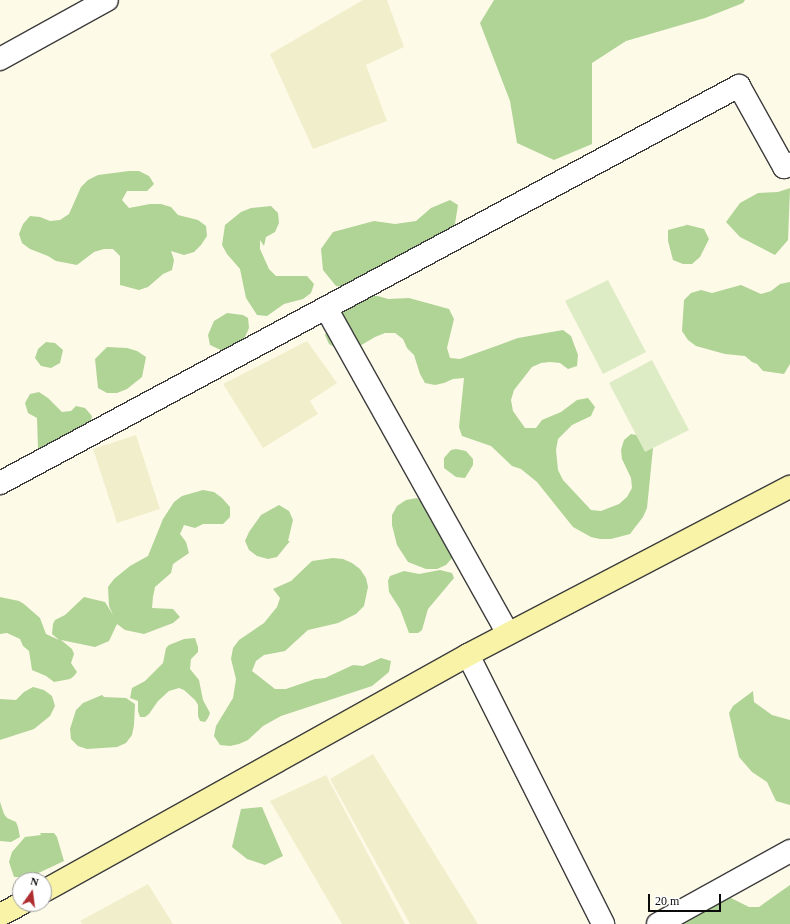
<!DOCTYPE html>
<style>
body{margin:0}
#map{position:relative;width:790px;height:924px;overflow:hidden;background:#fdfae8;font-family:"Times New Roman",serif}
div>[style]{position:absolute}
.farmland>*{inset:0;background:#f1efcb}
.forest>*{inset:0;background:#b0d396}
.pitch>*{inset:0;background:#deecc6}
.roads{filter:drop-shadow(1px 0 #3d3d3d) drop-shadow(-1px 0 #3d3d3d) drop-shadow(0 1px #3d3d3d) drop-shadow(0 -1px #3d3d3d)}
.street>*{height:22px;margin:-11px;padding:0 11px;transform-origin:11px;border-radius:11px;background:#fff}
.secondary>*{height:22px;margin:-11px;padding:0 11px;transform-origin:11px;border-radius:11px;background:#f9f3a8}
span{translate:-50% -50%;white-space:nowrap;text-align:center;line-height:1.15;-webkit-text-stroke:4px #fff;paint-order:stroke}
.north{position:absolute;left:12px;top:872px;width:40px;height:40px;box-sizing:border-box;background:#fff;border:1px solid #9d9d9d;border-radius:50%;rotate:14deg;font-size:11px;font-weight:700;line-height:16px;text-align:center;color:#0a0a0a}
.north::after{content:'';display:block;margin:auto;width:14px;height:18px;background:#ae2d2f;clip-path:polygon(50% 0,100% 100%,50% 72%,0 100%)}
.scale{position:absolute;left:648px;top:894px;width:73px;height:18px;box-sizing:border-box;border:2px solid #0a0a0a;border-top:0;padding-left:5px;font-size:12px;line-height:14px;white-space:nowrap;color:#0a0a0a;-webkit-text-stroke:3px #fff;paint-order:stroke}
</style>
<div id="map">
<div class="farmland">
<i style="clip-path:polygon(363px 0,387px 0,404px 47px,366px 65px,387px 121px,313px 149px,270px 54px)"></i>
<i style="clip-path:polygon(307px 341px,337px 383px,310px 401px,318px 414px,263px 448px,223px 384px)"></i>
<i style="clip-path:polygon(136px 435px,160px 509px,117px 523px,93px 449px)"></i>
<i style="clip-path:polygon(373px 754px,478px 924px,410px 924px,330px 779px)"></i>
<i style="clip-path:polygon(326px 775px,405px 924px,342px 924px,270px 801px)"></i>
<i style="clip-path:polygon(148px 884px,173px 924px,82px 924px,80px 921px)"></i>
</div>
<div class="forest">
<i style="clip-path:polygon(494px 0,745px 0,743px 3px,705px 18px,626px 41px,592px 63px,592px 144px,554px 160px,517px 143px,510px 101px,480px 23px)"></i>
<i style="clip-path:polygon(129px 171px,139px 171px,149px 176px,154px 184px,147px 191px,127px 191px,122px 200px,129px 208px,150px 204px,161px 204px,171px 207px,178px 215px,198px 220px,206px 226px,207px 236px,201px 245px,194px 252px,184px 255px,171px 251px,174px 260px,172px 270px,163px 274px,148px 287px,139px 290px,120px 285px,120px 256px,113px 249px,104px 249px,94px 252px,77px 265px,56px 261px,48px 256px,30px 249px,22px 243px,19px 234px,23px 224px,30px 216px,40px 217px,50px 221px,60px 220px,69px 214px,81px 187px,88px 180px,98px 175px)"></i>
<i style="clip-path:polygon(790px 188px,788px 240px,775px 255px,740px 237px,726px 222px,740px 203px,758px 193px,778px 192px)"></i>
<i style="clip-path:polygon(450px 200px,458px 205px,455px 224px,442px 240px,355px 289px,336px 286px,323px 270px,321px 249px,333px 232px,374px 221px,395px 224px,416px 221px,431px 208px)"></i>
<i style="clip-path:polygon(271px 206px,278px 213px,279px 223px,275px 232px,266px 237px,264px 246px,260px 240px,260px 249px,269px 269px,276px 276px,307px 276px,314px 284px,311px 293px,303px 299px,284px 304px,267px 316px,257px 315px,246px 298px,240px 269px,227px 254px,222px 245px,225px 225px,241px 212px,251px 208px)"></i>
<i style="clip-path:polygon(684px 224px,704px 229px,709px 239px,700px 257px,692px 264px,683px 264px,673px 260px,668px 241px,668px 230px,687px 225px)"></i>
<i style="clip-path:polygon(790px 282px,790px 364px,784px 374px,763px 371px,757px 364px,752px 362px,745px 356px,725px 354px,696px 346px,688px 340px,682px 331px,684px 300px,691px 293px,701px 290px,712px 293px,741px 285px,761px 294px,771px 291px,780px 284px)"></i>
<i style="clip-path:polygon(369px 296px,378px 296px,388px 299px,409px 298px,449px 309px,454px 319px,447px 348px,450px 358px,460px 359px,518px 338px,563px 330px,571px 336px,578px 355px,577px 366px,568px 369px,560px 363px,550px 362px,541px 363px,532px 367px,514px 390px,511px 400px,513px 411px,525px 428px,536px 428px,542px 420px,561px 412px,577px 400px,588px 398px,595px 407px,591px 416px,572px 425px,558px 439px,556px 450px,558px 470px,563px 480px,591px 510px,601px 511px,619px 504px,627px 497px,632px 488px,631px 478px,622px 459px,621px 450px,624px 440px,631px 434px,651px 438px,653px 448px,647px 508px,643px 517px,630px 534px,611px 539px,600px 539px,591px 537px,573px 527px,537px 482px,521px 469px,512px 466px,491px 446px,462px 436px,459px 427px,464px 378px,453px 379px,444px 383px,435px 385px,425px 383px,420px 374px,414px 355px,407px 348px,403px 339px,395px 333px,385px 333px,375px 337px,358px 347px,338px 349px,329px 344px,325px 335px,333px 317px)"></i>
<i style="clip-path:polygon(227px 313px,243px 315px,248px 318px,249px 328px,245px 337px,237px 345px,223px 351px,210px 345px,208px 335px,214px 321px)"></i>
<i style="clip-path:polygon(46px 342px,55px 343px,63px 350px,60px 363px,51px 368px,41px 366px,35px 358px,38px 349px)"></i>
<i style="clip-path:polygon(107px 347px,127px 348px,137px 351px,146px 357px,142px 377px,127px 389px,117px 393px,107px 393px,98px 388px,95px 359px)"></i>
<i style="clip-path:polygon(39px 392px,48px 398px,62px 412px,71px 411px,76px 406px,85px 408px,92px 416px,90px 426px,45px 457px,38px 449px,37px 418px,28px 413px,25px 403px,30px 394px)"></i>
<i style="clip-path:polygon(456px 449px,466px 451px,473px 459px,473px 465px,465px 478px,456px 477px,444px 468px,444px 458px,451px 450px)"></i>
<i style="clip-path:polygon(203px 490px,214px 492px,222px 498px,230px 507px,230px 517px,223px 524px,203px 524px,195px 528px,184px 525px,180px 534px,186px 542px,189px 553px,173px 564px,171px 573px,155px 587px,153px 597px,152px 608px,173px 609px,180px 617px,173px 623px,144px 634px,125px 630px,117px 624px,109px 641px,95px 647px,61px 640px,72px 649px,74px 654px,71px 663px,77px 672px,74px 676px,70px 679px,54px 682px,46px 676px,32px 670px,29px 651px,23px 646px,20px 639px,7px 633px,0 634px,0 597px,19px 601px,24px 604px,40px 618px,46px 634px,59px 640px,52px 634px,53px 624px,55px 620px,65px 615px,84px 597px,105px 602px,113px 615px,109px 606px,108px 587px,114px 579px,130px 566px,148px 556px,163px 519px,174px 502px,182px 496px)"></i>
<i style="clip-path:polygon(417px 498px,442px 518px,453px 557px,446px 565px,437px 569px,426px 569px,408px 562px,397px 545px,392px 525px,392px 515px,397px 506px,406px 500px)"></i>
<i style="clip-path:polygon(279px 505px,289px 511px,293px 520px,288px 541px,290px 541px,277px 557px,268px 559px,257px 556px,249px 550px,245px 541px,249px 532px,261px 515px)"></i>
<i style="clip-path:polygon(333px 558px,343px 559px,352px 563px,360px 569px,366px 578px,368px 587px,364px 606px,356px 614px,338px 623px,308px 630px,285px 651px,264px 655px,256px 661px,252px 671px,275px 689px,286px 689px,315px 679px,325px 678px,353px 665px,363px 666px,381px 658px,391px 661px,389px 672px,372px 686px,281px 716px,263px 726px,248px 740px,239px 744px,230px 746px,220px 745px,214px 736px,216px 726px,233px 698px,236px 679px,231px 659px,233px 648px,239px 640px,264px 623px,277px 607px,280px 598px,273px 589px,291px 581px,312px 561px)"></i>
<i style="clip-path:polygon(440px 570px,452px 573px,454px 578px,428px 609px,422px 630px,418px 633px,409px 633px,400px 609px,389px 592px,388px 581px,390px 576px,404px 571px,419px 574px)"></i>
<i style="clip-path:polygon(195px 638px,198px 647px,198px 652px,191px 659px,190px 669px,199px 680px,203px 700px,210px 713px,208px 718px,205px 722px,200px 721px,198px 716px,198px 705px,195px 700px,184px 690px,179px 688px,169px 691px,158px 701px,149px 714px,145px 717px,140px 717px,138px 711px,138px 701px,130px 698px,132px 688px,145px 681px,163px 663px,166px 648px,169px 645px,184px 639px)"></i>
<i style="clip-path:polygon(33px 687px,44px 690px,52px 696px,55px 706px,50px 716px,34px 729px,0 740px,0 699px,16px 700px,24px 692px)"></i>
<i style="clip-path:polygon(753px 691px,754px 702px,772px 715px,790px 720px,790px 805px,776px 801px,767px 782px,752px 772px,739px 757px,729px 713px,733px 706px)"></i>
<i style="clip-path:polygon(102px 695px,104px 697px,126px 698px,135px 704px,134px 725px,132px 735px,126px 743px,117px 747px,87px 749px,78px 746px,71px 739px,70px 729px,76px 710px,83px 703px)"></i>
<i style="clip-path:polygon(0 802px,4px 814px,7px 818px,16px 822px,18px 827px,20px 837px,11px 842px,0 841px)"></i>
<i style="clip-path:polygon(262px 807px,283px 856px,265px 865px,247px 859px,232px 847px,241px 809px)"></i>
<i style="clip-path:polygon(40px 833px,54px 833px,57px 837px,64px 861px,30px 877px,14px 877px,9px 862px,12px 852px,25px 837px,41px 835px)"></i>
<i style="clip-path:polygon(790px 885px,790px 924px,654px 924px,709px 899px,731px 898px,749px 907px,759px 907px)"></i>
</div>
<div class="pitch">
<i style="clip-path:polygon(608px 280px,646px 352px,603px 374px,565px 301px)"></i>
<i style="clip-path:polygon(652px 360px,689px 430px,645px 452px,609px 383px)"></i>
</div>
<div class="roads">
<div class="street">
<i style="left:0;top:59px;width:122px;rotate:-28.9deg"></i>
<i style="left:326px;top:308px;width:373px;rotate:60.8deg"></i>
<i style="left:0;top:483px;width:839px;rotate:-28.25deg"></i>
<i style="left:739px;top:86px;width:93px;rotate:60.9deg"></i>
<i style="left:784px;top:167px;width:7px;rotate:-27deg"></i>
<i style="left:468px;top:655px;width:301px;rotate:63.3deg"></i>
<i style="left:658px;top:924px;width:151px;rotate:-28.9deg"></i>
</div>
<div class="secondary">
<i style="left:44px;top:891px;width:485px;rotate:-29.1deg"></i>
<i style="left:468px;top:655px;width:363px;rotate:-27.6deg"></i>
<i style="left:0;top:915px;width:24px;rotate:-28deg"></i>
</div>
</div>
<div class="north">N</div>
<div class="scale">20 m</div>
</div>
